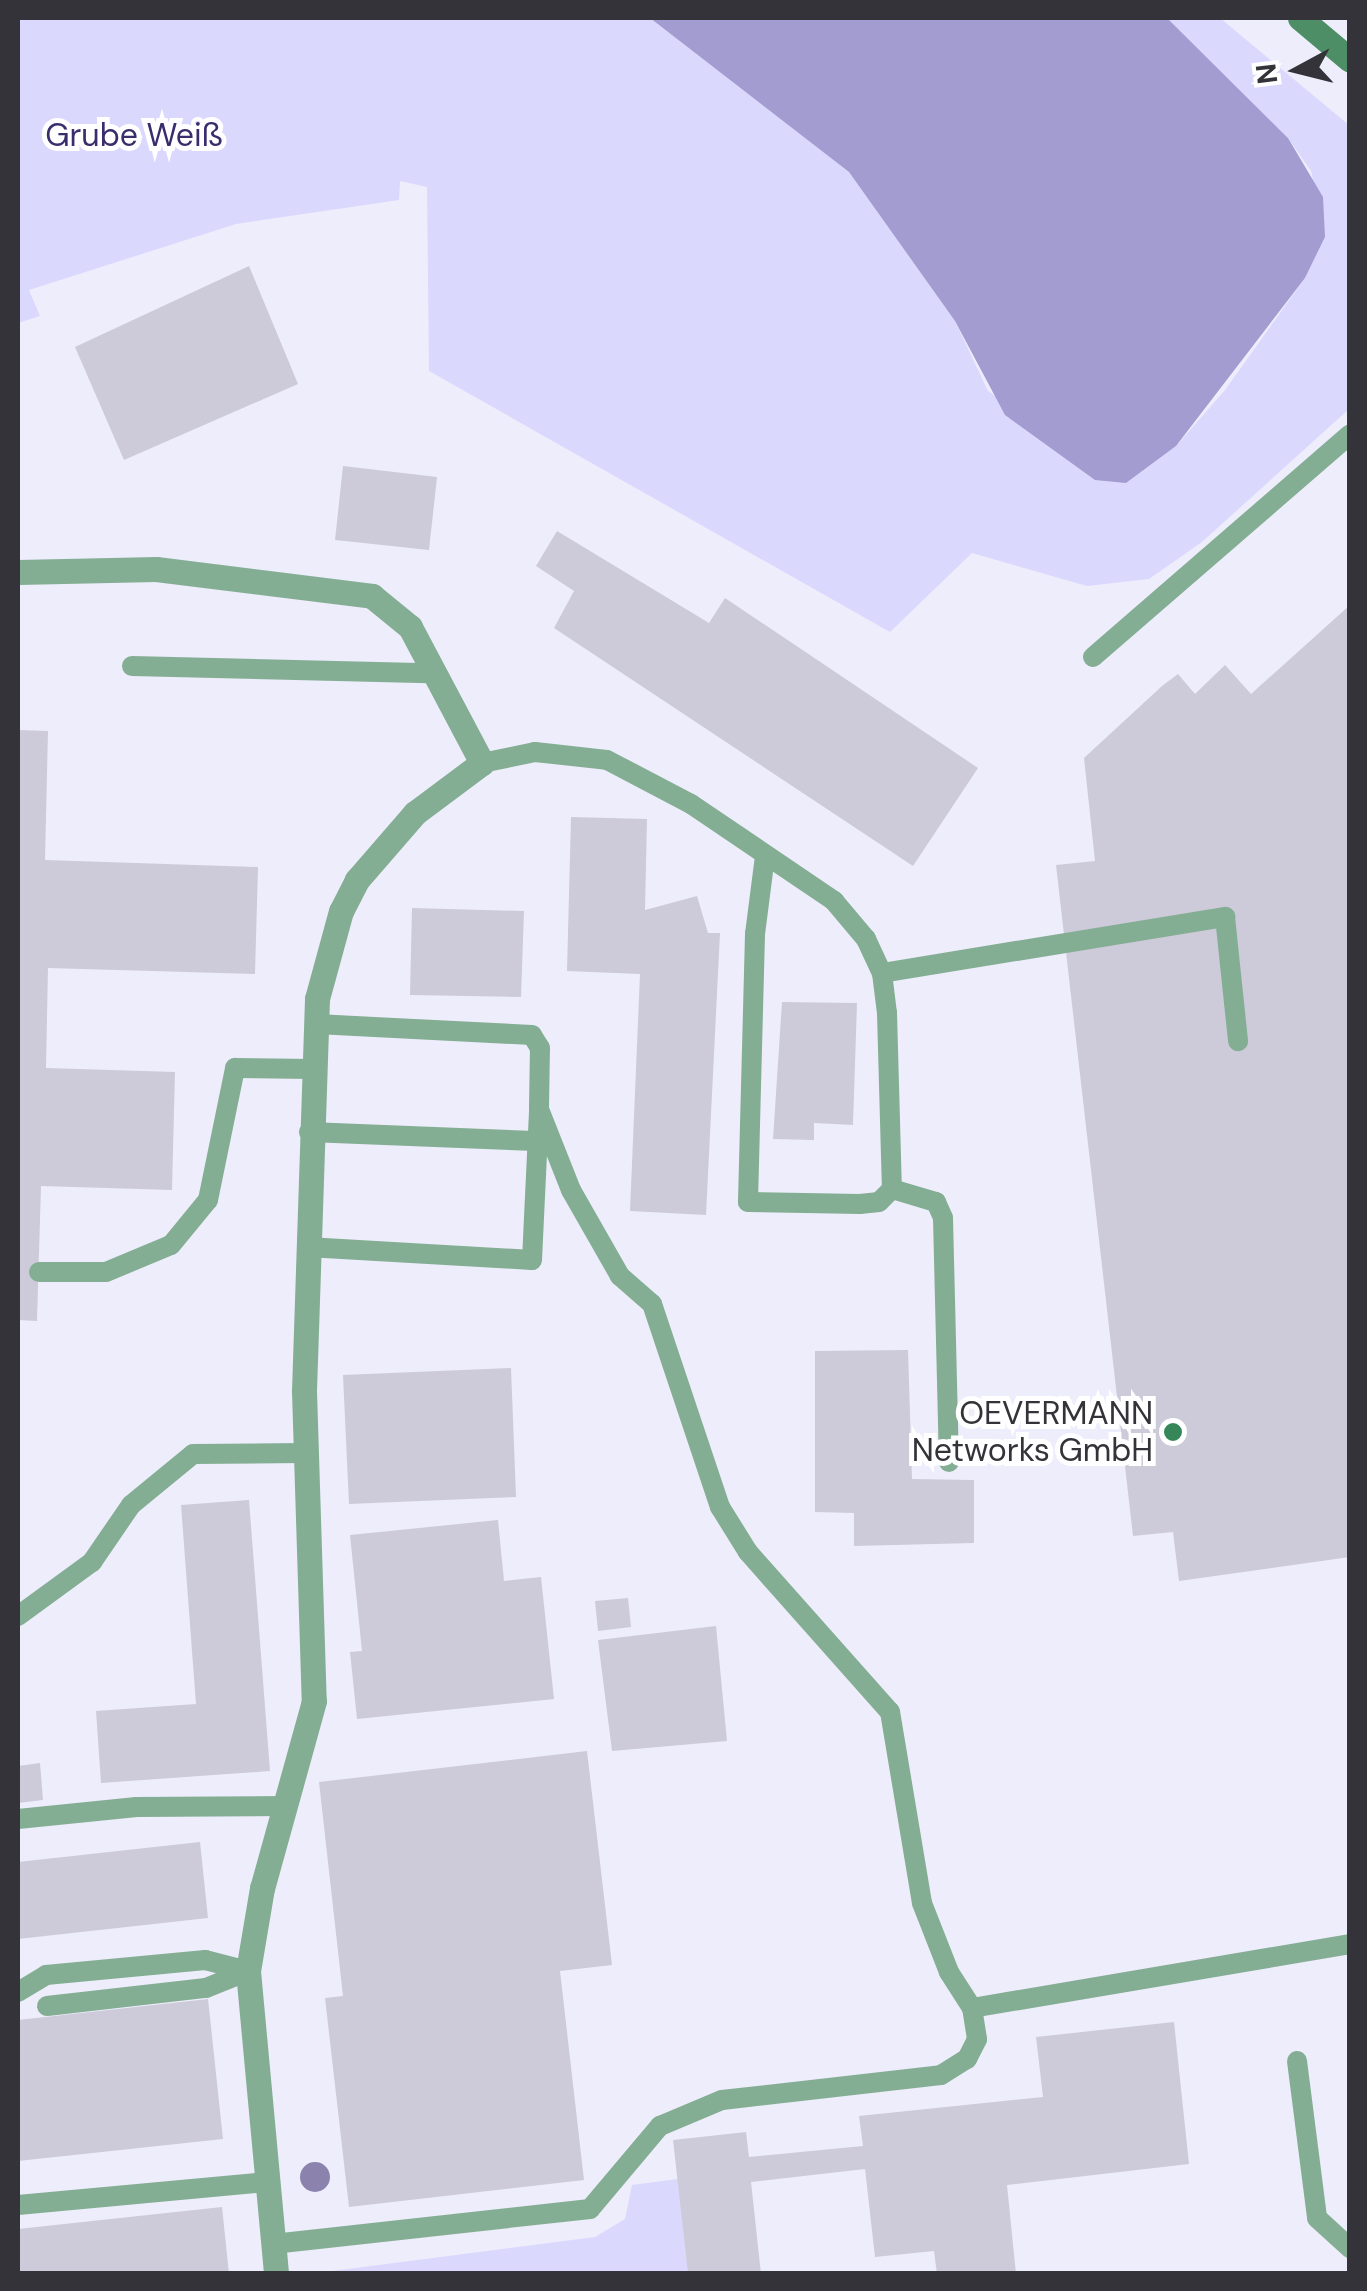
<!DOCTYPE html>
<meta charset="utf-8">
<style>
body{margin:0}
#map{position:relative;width:1367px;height:2291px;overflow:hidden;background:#eeedfc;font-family:"DM Sans",sans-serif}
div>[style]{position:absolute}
.green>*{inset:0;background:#dbd8fe}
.water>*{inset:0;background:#a29cd0}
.building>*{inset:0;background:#cdcbda}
.service>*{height:20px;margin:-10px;padding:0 10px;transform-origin:10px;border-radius:10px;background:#84ae93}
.minor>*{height:25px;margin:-12.5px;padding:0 12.5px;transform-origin:12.5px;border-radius:12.5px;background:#84ae93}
.secondary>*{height:25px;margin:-12.5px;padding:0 12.5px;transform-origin:12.5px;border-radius:12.5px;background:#4d8e66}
.trees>*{width:30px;height:30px;margin:-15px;border-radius:50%;background:#8b83ad}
.dots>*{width:28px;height:28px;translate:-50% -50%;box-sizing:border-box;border:5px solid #fff;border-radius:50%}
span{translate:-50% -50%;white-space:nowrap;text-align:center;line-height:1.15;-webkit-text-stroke:10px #fff;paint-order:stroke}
.park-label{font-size:32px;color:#3a2d6c}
.poi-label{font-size:32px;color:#333339}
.right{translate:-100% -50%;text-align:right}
.frame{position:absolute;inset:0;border:20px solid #333339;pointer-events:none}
.north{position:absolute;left:1247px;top:20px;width:100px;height:100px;-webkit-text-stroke:8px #fff;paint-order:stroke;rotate:263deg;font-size:28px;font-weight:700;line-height:40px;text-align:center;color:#333339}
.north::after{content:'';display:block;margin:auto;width:35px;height:45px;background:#333339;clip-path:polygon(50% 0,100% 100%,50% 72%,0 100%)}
</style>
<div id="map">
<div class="green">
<i style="clip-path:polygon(18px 18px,650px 18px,849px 172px,955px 321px,988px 391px,1126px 483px,1176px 446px,1225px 390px,1305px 278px,1325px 237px,1311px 171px,1288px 138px,1167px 18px,1220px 18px,1349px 125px,1349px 409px,1202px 542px,1149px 579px,1087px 586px,972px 553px,890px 632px,429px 371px,427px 187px,400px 181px,399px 200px,236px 224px,29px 290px,40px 316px,18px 323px)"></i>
<i style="clip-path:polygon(678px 2179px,688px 2273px,309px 2274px,595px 2237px,625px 2219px,632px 2185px)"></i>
</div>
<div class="water">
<i style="clip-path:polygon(650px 18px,1167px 18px,1288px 138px,1323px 197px,1325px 237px,1305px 278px,1176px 446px,1126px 483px,1095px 480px,1005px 415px,955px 321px,849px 172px)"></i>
</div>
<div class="building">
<i style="clip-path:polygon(249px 266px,298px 384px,124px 460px,75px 347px)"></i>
<i style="clip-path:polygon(343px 466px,437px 477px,429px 550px,335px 540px)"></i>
<i style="clip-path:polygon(557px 531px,709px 623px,725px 598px,978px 768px,913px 866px,554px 628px,574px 591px,536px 566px)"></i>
<i style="clip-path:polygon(1350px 605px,1350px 1557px,1179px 1581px,1173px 1532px,1133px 1536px,1056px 865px,1095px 861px,1084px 758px,1162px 686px,1178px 674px,1195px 694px,1225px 665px,1251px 694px)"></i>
<i style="clip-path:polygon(18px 730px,48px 731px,45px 860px,258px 867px,255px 974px,48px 968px,46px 1068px,175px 1072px,172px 1190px,41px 1186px,37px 1321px,18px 1320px)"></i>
<i style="clip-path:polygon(571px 817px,647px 819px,645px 910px,697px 896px,708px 933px,720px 933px,706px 1215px,630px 1211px,640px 974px,567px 971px)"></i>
<i style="clip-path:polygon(412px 908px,524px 911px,521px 997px,410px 995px)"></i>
<i style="clip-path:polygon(782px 1002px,857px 1003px,853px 1125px,814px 1123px,814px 1140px,773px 1139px)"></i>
<i style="clip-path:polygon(908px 1350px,912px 1479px,974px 1480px,974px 1543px,854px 1546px,854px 1513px,815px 1512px,815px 1351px)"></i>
<i style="clip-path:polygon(511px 1368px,516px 1497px,349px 1504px,343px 1375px)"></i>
<i style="clip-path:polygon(249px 1500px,270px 1771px,101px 1783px,96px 1711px,196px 1704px,181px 1505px)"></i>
<i style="clip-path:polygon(498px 1520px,504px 1581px,541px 1577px,554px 1699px,357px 1719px,350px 1652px,362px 1651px,350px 1535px)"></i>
<i style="clip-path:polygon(628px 1598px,631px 1627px,598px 1631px,595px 1601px)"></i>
<i style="clip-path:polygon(716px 1626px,727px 1741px,612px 1751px,598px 1640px)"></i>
<i style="clip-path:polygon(587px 1751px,612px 1965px,560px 1971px,584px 2180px,349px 2207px,325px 1998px,343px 1996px,319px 1782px)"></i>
<i style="clip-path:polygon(40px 1763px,43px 1800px,18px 1803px,18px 1766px)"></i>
<i style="clip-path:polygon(200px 1842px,208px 1918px,18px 1939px,18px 1862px)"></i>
<i style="clip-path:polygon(208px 1999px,223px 2139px,18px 2161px,18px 2020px)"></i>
<i style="clip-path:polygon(1174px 2022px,1189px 2164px,1007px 2185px,1016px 2274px,937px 2274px,934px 2251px,875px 2257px,865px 2169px,751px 2182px,761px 2274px,688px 2274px,673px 2140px,746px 2132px,749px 2157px,863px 2146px,859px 2116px,1043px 2097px,1036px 2037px)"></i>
<i style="clip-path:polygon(222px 2207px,229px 2274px,18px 2274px,18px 2229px)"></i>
</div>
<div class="service">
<i style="left:1093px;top:657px;width:340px;rotate:-40.9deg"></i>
<i style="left:132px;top:666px;width:297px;rotate:1.4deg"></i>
<i style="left:482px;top:763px;width:54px;rotate:-11.7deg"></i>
<i style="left:535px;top:752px;width:72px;rotate:6.3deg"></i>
<i style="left:607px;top:760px;width:95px;rotate:27.6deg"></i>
<i style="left:691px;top:804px;width:173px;rotate:34.1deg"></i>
<i style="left:834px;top:901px;width:50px;rotate:49.9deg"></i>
<i style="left:866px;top:939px;width:38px;rotate:65deg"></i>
<i style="left:882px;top:973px;width:40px;rotate:82.9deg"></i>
<i style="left:887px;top:1013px;width:176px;rotate:88.4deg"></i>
<i style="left:892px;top:1189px;width:46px;rotate:16.5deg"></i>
<i style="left:936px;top:1202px;width:17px;rotate:66deg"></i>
<i style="left:943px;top:1218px;width:244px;rotate:88.6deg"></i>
<i style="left:765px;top:856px;width:79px;rotate:97.3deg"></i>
<i style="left:755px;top:934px;width:268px;rotate:91.5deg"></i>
<i style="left:748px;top:1202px;width:112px;rotate:1deg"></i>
<i style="left:860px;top:1204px;width:19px;rotate:-6deg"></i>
<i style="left:879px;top:1202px;width:18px;rotate:-45deg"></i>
<i style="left:882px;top:973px;width:348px;rotate:-9.3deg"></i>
<i style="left:1225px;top:917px;width:125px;rotate:84deg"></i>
<i style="left:309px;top:1132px;width:226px;rotate:2.3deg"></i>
<i style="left:307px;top:1247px;width:225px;rotate:3.3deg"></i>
<i style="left:532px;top:1260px;width:148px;rotate:-87.3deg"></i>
<i style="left:39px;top:1272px;width:67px"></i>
<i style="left:106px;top:1272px;width:70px;rotate:-22.6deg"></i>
<i style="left:171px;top:1245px;width:58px;rotate:-50.6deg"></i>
<i style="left:208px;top:1200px;width:135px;rotate:-78.4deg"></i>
<i style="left:235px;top:1068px;width:78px;rotate:0.7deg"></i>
<i style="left:18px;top:1616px;width:92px;rotate:-36.1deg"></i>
<i style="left:92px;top:1562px;width:69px;rotate:-55.6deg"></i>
<i style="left:131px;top:1505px;width:80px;rotate:-39.4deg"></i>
<i style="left:193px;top:1454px;width:112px;rotate:-0.5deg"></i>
<i style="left:18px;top:1819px;width:119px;rotate:-5.8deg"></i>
<i style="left:136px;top:1807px;width:150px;rotate:-0.4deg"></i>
<i style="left:18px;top:1992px;width:33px;rotate:-31deg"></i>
<i style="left:46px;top:1975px;width:160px;rotate:-5.4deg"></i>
<i style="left:205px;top:1960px;width:44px;rotate:14.3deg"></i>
<i style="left:47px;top:2006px;width:160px;rotate:-6.5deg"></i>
<i style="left:206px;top:1988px;width:45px;rotate:-22deg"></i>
<i style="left:972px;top:2008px;width:383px;rotate:-9.6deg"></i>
<i style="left:1297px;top:2061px;width:158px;rotate:82.7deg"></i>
<i style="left:1317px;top:2218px;width:45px;rotate:42.3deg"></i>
<i style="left:18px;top:2205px;width:250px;rotate:-5.3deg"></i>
<i style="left:273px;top:2244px;width:319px;rotate:-6.3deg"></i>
<i style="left:590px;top:2209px;width:109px;rotate:-49.9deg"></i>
<i style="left:660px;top:2126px;width:67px;rotate:-22.8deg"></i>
<i style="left:722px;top:2100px;width:220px;rotate:-6.5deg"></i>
<i style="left:941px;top:2075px;width:31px;rotate:-32deg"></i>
<i style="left:967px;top:2059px;width:22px;rotate:-63deg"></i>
<i style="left:977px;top:2039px;width:31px;rotate:-99deg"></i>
<i style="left:972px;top:2008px;width:43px;rotate:-122.6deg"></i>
<i style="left:949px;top:1972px;width:74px;rotate:-111.4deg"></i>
<i style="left:922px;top:1903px;width:194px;rotate:-99.5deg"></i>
<i style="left:890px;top:1712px;width:214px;rotate:-131.6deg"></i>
<i style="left:748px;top:1552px;width:53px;rotate:-121.9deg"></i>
<i style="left:720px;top:1507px;width:214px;rotate:-108.5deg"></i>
<i style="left:652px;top:1304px;width:43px;rotate:-138.8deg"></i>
<i style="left:620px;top:1276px;width:99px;rotate:-119.7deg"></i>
<i style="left:571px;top:1190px;width:87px;rotate:-111.6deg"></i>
<i style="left:539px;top:1109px;width:61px;rotate:-89.1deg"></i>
<i style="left:540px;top:1048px;width:15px;rotate:-122deg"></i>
<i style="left:532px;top:1035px;width:216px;rotate:-177.1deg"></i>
</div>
<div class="minor">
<i style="left:18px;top:572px;width:138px;rotate:-1.2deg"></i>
<i style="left:156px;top:569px;width:218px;rotate:7.1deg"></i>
<i style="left:372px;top:596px;width:49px;rotate:39.2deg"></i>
<i style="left:410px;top:627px;width:154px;rotate:62.1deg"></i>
<i style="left:482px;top:763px;width:84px;rotate:143.3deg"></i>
<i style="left:415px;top:813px;width:89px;rotate:130.9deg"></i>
<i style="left:357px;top:880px;width:35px;rotate:117deg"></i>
<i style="left:341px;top:911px;width:91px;rotate:105.3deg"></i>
<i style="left:317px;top:999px;width:392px;rotate:91.9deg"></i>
<i style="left:304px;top:1391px;width:310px;rotate:88.2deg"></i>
<i style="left:314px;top:1701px;width:194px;rotate:105.5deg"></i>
<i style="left:262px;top:1888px;width:84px;rotate:99.6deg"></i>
<i style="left:248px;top:1971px;width:304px;rotate:84.7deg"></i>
</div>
<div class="secondary">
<i style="left:1300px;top:18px;width:65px;rotate:40deg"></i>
</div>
<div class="trees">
<i style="left:315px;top:2177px"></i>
</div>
<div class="dots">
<i style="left:1173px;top:1432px;background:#358759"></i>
</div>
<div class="park-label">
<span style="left:134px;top:135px">Grube Weiß</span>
</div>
<div class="poi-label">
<span class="right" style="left:1153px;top:1432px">OEVERMANN<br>Networks GmbH</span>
</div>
<div class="frame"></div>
<div class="north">N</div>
</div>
